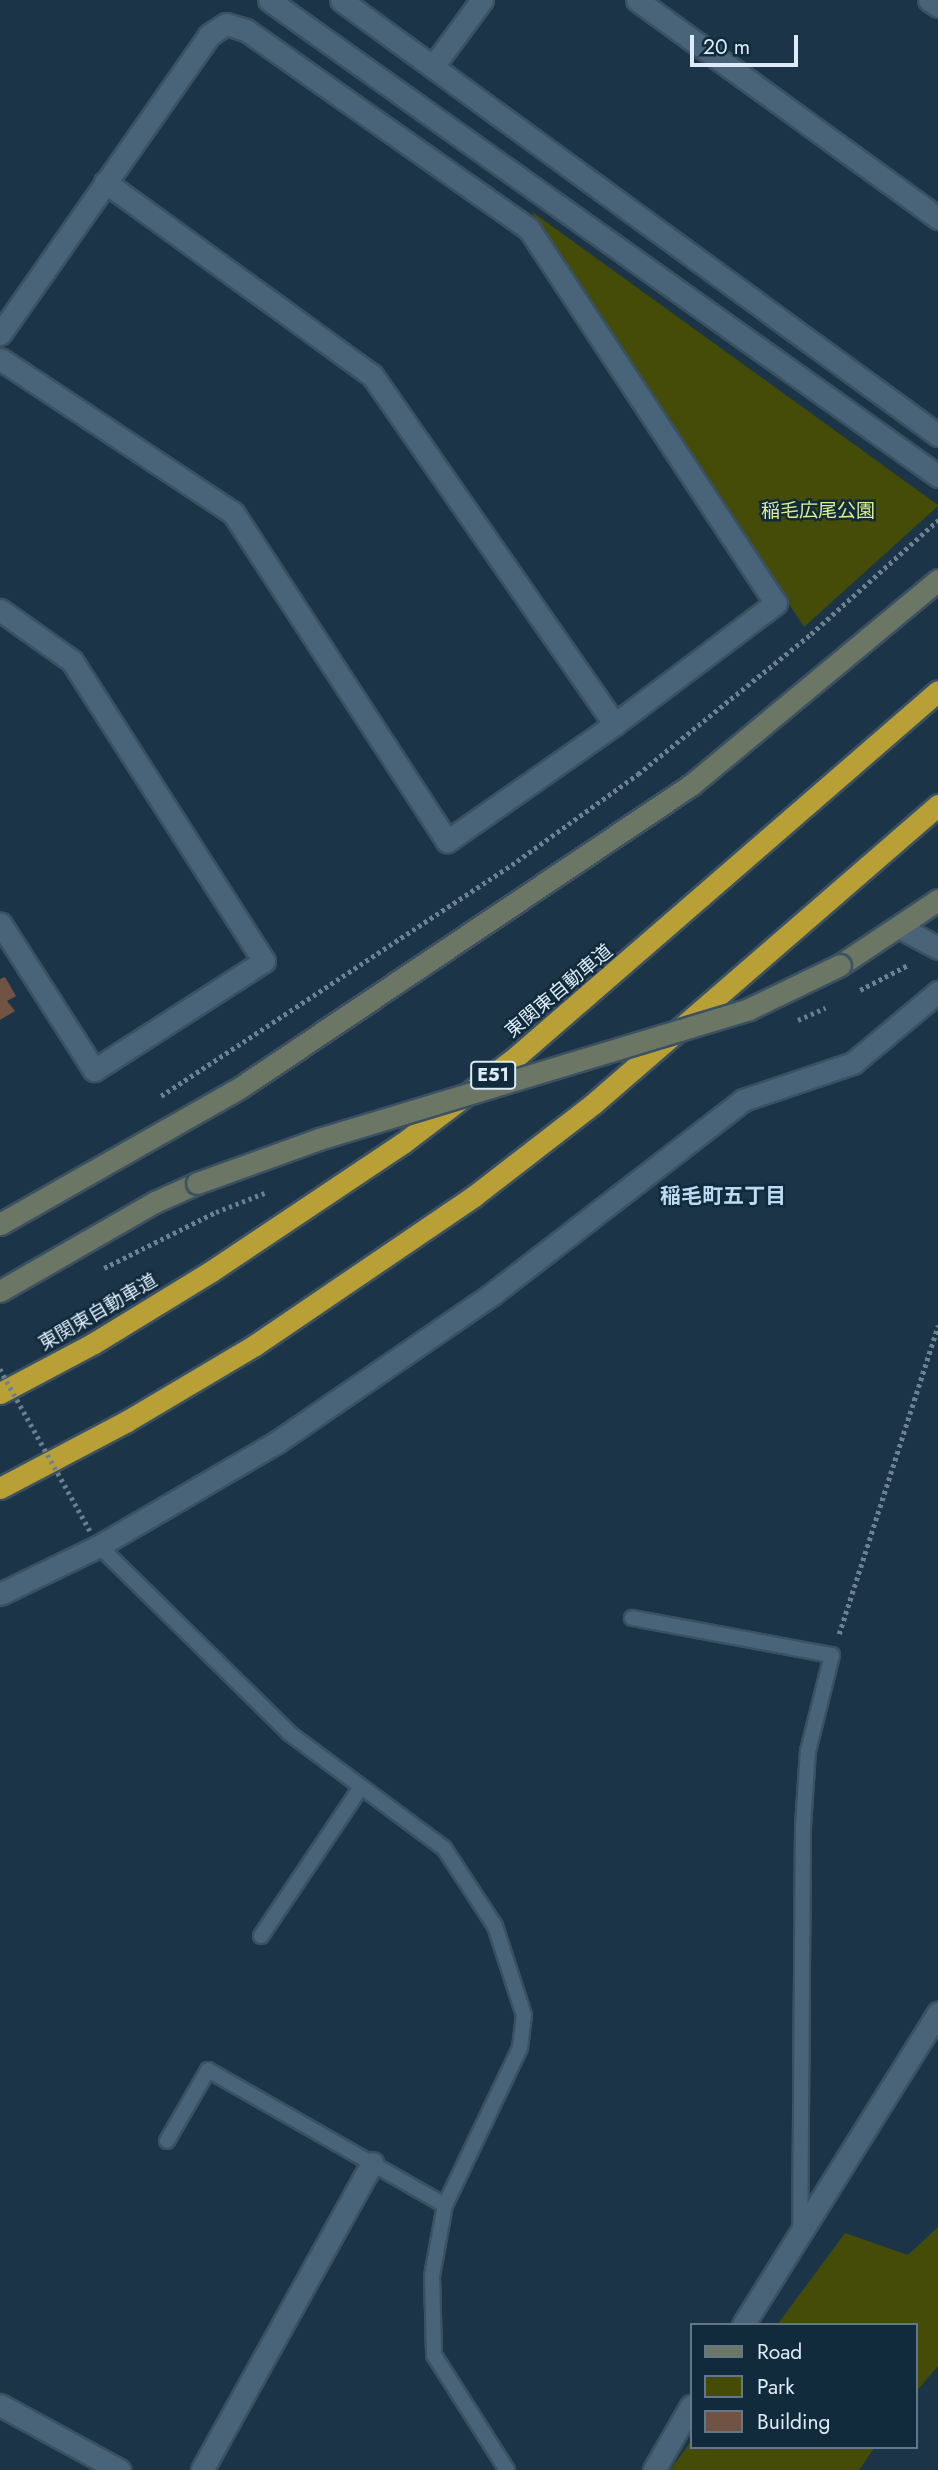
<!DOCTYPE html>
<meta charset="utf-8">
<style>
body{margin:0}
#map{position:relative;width:938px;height:2470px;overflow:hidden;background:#1b3447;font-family:Jost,"Noto Sans JP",sans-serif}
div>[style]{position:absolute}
.green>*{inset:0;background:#444c07}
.building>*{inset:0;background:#715344}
.path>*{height:4.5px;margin-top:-2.25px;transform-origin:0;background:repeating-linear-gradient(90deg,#6d8192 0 3.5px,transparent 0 7px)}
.roads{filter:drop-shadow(2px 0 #3b5161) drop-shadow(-2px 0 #3b5161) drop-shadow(0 2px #3b5161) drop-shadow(0 -2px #3b5161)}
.lane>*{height:14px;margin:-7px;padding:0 7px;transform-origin:7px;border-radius:7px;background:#496479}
.street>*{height:21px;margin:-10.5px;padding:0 10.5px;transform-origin:10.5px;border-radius:10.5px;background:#496479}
.secondary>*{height:21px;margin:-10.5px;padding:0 10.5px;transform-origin:10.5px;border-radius:10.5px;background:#6b7665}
.highway>*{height:21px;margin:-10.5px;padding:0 10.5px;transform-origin:10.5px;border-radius:10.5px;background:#b9a036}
.path-bridge>*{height:4.5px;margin-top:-2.25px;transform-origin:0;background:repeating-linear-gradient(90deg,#6d8192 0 3.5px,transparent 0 7px)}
.bridges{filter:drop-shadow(2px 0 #3b5161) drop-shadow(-2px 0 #3b5161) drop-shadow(0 2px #3b5161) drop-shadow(0 -2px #3b5161)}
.secondary-bridge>*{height:21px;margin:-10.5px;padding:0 10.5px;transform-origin:10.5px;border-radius:10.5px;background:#6b7665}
span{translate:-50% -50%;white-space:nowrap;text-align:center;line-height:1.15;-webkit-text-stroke:5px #112a3c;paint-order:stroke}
.shield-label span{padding:2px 5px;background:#112a3c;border:2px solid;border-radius:5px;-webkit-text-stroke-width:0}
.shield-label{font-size:18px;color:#dcebf7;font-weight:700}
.park-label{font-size:19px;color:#deef89}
.street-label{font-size:19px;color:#dcebf7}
.neighbourhood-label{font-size:21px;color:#bcdaf2;font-weight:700}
.legend{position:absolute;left:690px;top:2323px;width:228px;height:126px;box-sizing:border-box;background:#112a3c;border:2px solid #627787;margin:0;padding:9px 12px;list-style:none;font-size:21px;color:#dcebf7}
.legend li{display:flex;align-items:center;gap:14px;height:35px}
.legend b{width:35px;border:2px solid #627787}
.scale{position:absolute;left:690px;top:35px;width:108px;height:32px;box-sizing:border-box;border:4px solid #dcebf7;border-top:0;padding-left:9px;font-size:21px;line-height:24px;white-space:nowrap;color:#dcebf7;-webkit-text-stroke:5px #112a3c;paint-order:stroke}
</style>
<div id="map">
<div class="green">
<i style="clip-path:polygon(531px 211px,938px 505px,938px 506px,804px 627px)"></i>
<i style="clip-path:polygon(938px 2227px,938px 2366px,915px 2393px,915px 2325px,777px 2325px,845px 2233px,908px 2255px)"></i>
<i style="clip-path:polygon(691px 2441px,691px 2447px,875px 2447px,859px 2470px,670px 2470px)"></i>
</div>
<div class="building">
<i style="clip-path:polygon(5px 977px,16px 996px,7px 1001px,15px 1011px,0 1020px,0 979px)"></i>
</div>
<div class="path">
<i style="left:860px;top:990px;width:54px;rotate:-27.5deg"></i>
<i style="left:161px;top:1096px;width:427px;rotate:-33.4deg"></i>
<i style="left:517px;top:861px;width:149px;rotate:-35.7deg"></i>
<i style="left:638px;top:774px;width:223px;rotate:-39deg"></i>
<i style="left:811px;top:634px;width:171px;rotate:-41.9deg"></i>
<i style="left:104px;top:1268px;width:125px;rotate:-26.6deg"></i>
<i style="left:839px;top:1634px;width:324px;rotate:-72.2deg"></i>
</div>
<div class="roads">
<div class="lane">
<i style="left:99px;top:1546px;width:267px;rotate:44.5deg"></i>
<i style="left:289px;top:1733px;width:193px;rotate:36.6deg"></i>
<i style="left:444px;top:1848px;width:93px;rotate:56.8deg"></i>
<i style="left:495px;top:1926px;width:94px;rotate:72deg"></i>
<i style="left:524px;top:2015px;width:33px;rotate:97deg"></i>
<i style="left:520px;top:2048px;width:174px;rotate:115.5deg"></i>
<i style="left:445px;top:2205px;width:72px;rotate:100.4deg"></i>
<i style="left:432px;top:2276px;width:79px;rotate:88.5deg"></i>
<i style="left:434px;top:2355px;width:136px;rotate:57.6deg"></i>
<i style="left:632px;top:1618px;width:203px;rotate:10.5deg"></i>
<i style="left:832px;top:1655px;width:99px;rotate:104deg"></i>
<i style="left:808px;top:1751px;width:76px;rotate:93.8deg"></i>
<i style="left:803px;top:1827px;width:406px;rotate:90.4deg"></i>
<i style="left:261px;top:1936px;width:179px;rotate:-56.1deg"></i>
<i style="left:167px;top:2141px;width:82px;rotate:-60deg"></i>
<i style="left:208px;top:2070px;width:273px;rotate:29.7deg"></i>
</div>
<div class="street">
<i style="left:269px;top:0;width:821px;rotate:35.43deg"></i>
<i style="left:341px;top:0;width:739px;rotate:36.08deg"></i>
<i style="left:637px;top:0;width:372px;rotate:35.9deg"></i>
<i style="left:929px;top:0;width:11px;rotate:34deg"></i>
<i style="left:434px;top:65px;width:81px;rotate:-53.6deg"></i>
<i style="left:105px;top:182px;width:329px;rotate:35.9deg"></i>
<i style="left:372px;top:375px;width:425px;rotate:55.2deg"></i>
<i style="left:0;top:334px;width:365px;rotate:-55deg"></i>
<i style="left:209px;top:35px;width:20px;rotate:-33deg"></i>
<i style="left:226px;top:24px;width:21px;rotate:17deg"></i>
<i style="left:246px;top:30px;width:346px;rotate:35.1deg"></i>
<i style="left:529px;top:229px;width:448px;rotate:56.6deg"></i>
<i style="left:776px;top:603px;width:201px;rotate:143.1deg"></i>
<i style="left:615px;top:724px;width:205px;rotate:145.1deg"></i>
<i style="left:447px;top:841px;width:392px;rotate:-123.1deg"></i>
<i style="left:233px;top:513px;width:279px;rotate:-146.5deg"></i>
<i style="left:0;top:610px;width:88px;rotate:35.3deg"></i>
<i style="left:72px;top:661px;width:356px;rotate:57.4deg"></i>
<i style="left:264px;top:961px;width:202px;rotate:147.3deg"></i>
<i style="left:94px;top:1070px;width:174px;rotate:-122.6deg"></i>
<i style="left:899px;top:927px;width:44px;rotate:28.3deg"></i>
<i style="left:0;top:1594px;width:110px;rotate:-25.9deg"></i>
<i style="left:99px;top:1546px;width:206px;rotate:-30.3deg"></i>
<i style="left:277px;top:1442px;width:260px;rotate:-34.5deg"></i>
<i style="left:491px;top:1295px;width:319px;rotate:-37.7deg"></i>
<i style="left:743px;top:1100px;width:116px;rotate:-18.6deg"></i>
<i style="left:853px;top:1063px;width:111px;rotate:-39.9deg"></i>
<i style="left:743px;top:2325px;width:368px;rotate:-58deg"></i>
<i style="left:0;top:2405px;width:136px;rotate:28.6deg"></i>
<i style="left:202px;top:2470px;width:351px;rotate:-61deg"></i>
<i style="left:654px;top:2470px;width:74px;rotate:-60deg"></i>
</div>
<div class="secondary">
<i style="left:840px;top:965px;width:118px;rotate:-33.6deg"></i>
<i style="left:0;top:1224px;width:277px;rotate:-29.6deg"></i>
<i style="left:241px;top:1087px;width:542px;rotate:-33.87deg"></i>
<i style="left:691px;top:785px;width:321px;rotate:-39.7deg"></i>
<i style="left:0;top:1291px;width:179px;rotate:-29.9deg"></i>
<i style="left:155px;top:1202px;width:46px;rotate:-24.3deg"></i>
</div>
<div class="highway">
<i style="left:0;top:1393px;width:106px;rotate:-28deg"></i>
<i style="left:94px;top:1343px;width:136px;rotate:-31.5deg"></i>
<i style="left:210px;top:1272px;width:232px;rotate:-33.8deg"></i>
<i style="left:403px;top:1143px;width:143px;rotate:-37.3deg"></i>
<i style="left:517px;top:1056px;width:557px;rotate:-40.92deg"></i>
<i style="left:0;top:1488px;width:144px;rotate:-27.8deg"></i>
<i style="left:127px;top:1421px;width:149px;rotate:-30.7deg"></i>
<i style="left:255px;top:1345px;width:265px;rotate:-34.2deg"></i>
<i style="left:474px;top:1196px;width:150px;rotate:-37.7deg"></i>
<i style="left:593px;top:1104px;width:457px;rotate:-40.9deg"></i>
</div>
</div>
<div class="path-bridge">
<i style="left:798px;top:1020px;width:30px;rotate:-24deg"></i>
<i style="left:216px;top:1212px;width:55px;rotate:-21.4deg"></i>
<i style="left:0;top:1369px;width:189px;rotate:60.9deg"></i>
</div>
<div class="bridges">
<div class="secondary-bridge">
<i style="left:197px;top:1183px;width:130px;rotate:-19.8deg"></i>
<i style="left:319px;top:1139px;width:449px;rotate:-16.8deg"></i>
<i style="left:749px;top:1009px;width:101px;rotate:-25.8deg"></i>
</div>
</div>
<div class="shield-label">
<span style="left:493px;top:1075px">E51</span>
</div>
<div class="park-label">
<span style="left:818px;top:511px">稲毛広尾公園</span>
</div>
<div class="street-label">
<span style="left:559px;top:991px;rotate:-40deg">東関東自動車道</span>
<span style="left:98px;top:1312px;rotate:-30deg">東関東自動車道</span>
</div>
<div class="neighbourhood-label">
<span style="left:723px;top:1196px">稲毛町五丁目</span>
</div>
<ul class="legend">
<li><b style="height:9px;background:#6b7665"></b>Road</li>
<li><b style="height:19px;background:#444c07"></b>Park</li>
<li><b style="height:19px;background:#715344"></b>Building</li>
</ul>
<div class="scale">20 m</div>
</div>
